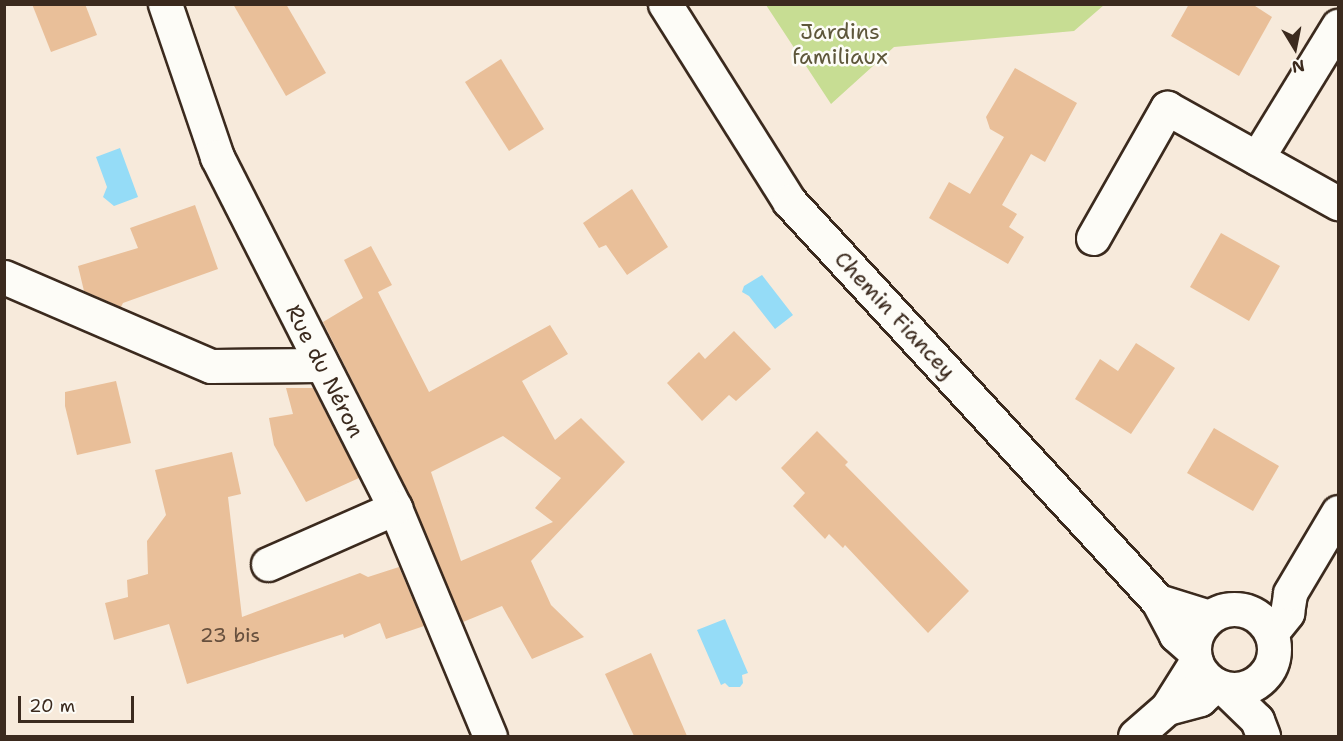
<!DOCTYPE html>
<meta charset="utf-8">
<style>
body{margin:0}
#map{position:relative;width:1343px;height:741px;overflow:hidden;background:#f7eadb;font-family:"Shantell Sans",sans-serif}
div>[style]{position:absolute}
.green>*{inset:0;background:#c7dd93}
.water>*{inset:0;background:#95dcf7}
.building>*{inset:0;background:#e9bf99}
.roads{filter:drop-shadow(2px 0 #3b2a1e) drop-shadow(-2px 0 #3b2a1e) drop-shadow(0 2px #3b2a1e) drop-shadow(0 -2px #3b2a1e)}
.street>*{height:33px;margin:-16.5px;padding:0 16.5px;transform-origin:16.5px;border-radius:16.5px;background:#fdfcf7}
.secondary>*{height:33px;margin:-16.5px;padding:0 16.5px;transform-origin:16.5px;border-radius:16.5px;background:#fdfcf7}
.secondary>.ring{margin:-16.5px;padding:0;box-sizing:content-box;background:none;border:33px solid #fdfcf7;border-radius:50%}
span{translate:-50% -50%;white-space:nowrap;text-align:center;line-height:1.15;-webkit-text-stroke:5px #fdfcf7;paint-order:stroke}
.number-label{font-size:20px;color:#664f3d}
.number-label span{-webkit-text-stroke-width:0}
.park-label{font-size:22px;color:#5e573b}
.street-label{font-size:22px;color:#3b2a1e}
.frame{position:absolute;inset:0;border:6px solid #3b2a1e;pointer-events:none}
.north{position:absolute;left:1265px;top:18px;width:60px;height:60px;-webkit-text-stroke:4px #fdfcf7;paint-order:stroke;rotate:170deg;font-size:16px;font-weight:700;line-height:24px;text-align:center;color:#3b2a1e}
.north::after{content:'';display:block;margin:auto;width:21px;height:27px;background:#3b2a1e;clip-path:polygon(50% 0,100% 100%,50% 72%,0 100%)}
.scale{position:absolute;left:18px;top:696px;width:116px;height:27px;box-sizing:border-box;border:3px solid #3b2a1e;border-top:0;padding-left:8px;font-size:18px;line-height:21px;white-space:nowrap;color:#3b2a1e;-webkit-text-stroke:4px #fdfcf7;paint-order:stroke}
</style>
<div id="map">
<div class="green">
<i style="clip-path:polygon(766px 5px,1104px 5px,1074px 31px,894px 47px,831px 104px)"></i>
</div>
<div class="water">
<i style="clip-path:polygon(120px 148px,138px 197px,114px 206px,103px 197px,107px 187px,96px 157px)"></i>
<i style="clip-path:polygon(762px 275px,793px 315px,775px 329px,749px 296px,742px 292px,744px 286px)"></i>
<i style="clip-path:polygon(725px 619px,748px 673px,742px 675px,743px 683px,740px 687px,729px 687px,725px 683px,721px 685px,697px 630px)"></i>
</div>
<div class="building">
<i style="clip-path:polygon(32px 4px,85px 4px,97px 35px,51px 52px)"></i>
<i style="clip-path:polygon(233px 4px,286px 4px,326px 73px,286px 96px)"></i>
<i style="clip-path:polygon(1189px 4px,1252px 4px,1272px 17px,1239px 76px,1171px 36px)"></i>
<i style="clip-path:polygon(501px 59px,544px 129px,509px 151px,465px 82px)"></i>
<i style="clip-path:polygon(1015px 68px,1077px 103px,1045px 162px,1031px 154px,1002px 205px,1017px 214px,1009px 227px,1024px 237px,1008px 264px,929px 218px,949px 182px,970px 194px,1004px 137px,990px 129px,986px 117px)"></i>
<i style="clip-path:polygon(632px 189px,668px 247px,627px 275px,606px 245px,599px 248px,583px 223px)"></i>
<i style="clip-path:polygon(195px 205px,218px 269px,123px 303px,121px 307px,84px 291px,78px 266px,138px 248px,130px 228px)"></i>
<i style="clip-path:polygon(1221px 233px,1280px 266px,1249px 321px,1190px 287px)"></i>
<i style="clip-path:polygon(evenodd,371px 246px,392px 285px,378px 292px,429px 392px,550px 325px,568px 354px,522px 381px,555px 440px,581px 418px,625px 462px,531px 561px,551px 605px,584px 637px,532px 659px,502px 606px,463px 622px,412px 500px,323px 322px,363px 298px,344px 260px,371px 246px,503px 436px,561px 478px,535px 508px,553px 522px,461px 561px,431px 472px,503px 436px)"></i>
<i style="clip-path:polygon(734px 331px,771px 369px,736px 401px,729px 395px,702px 421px,667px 383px,699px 352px,705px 359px)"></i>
<i style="clip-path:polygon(1136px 343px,1175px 368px,1131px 434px,1075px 399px,1100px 359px,1118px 371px)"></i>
<i style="clip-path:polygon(116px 381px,131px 443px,77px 455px,65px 406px,65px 392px)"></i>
<i style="clip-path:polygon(286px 388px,313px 388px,359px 478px,306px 502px,274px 445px,269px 418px,293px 414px)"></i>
<i style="clip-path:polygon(1214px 428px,1279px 466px,1253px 511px,1187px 473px)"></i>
<i style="clip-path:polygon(817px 431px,848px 462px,845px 465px,969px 591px,928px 633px,845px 545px,843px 548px,829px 534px,825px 539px,793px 506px,805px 493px,781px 468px)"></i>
<i style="clip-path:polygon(232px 452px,241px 494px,228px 497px,242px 617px,360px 573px,368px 577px,399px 567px,424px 626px,386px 639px,380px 623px,344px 638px,343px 634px,187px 684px,169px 624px,114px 640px,105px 603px,128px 597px,127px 580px,148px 574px,147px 541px,166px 515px,155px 470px)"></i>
<i style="clip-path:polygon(651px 653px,687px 736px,634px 736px,605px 674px)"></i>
</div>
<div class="roads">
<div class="street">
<i style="left:165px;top:4px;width:162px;rotate:71.2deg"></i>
<i style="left:217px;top:157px;width:394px;rotate:63.1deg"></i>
<i style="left:395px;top:508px;width:247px;rotate:67.4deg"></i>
<i style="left:665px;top:4px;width:233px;rotate:57.8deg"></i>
<i style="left:789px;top:201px;width:544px;rotate:47.31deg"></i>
<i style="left:1257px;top:158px;width:155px;rotate:-58.5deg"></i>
<i style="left:1093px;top:238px;width:150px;rotate:-60.4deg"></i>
<i style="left:1167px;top:108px;width:196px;rotate:29.1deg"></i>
<i style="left:4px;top:277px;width:225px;rotate:23.3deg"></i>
<i style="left:211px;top:366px;width:110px;rotate:-0.5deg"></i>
<i style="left:268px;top:564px;width:139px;rotate:-23.8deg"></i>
<i style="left:1193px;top:650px;width:23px;rotate:-139deg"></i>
<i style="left:1176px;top:635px;width:38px;rotate:-118deg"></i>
<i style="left:1158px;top:601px;width:53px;rotate:17.4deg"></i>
<i style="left:1196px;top:662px;width:54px;rotate:122.2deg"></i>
<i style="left:1167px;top:708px;width:34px;rotate:-15deg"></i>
<i style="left:1200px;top:699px;width:21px;rotate:-43deg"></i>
<i style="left:1135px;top:736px;width:43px;rotate:-41.2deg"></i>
</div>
<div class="secondary">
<i class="ring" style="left:1194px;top:609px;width:47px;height:47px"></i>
<i style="left:1271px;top:633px;width:26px;rotate:-51deg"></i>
<i style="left:1287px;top:613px;width:20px;rotate:-81deg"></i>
<i style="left:1290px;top:593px;width:94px;rotate:-59.3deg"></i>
<i style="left:1224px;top:688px;width:46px;rotate:44.1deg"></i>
<i style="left:1257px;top:720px;width:17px;rotate:69deg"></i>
</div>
</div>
<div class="number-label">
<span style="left:230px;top:635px">23 bis</span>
</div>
<div class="park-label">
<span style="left:840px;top:44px">Jardins<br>familiaux</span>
</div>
<div class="street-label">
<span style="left:895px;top:315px;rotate:47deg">Chemin Fiancey</span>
<span style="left:325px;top:371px;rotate:63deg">Rue du Néron</span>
</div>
<div class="frame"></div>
<div class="north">N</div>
<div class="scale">20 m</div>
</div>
